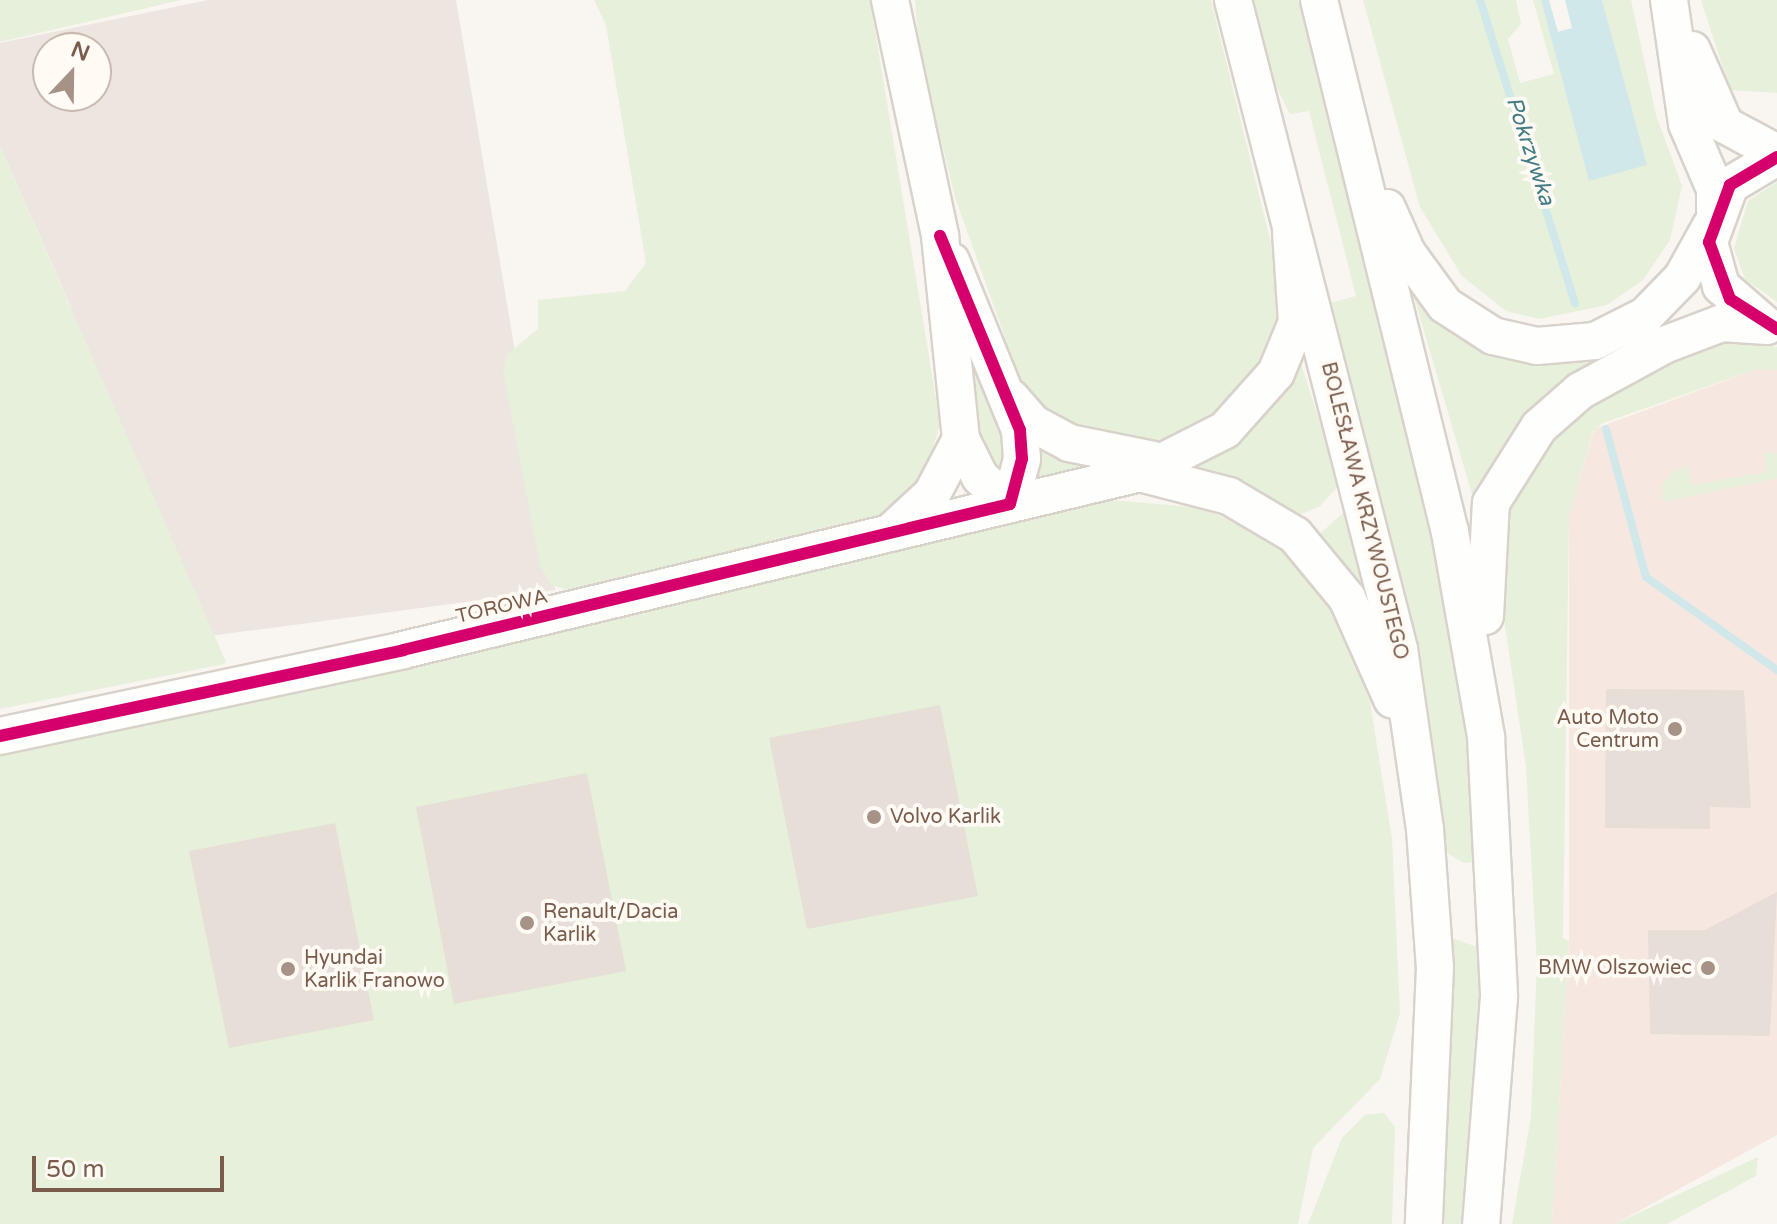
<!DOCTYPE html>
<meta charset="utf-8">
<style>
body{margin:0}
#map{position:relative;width:1777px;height:1224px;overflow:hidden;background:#f9f5f0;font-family:"Varela Round",sans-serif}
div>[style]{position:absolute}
.commercial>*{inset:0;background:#f6e8e1}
.industrial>*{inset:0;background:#ede5e0}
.green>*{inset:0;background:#e7f0db}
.water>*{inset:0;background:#d0e8ea}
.stream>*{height:8px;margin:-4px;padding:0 4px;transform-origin:4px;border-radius:4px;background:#d0e8ea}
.building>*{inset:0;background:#e6ded7}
.roads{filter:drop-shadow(2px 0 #d9d2cb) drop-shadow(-2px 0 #d9d2cb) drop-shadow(0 2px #d9d2cb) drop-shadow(0 -2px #d9d2cb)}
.secondary>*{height:36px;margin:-18px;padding:0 18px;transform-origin:18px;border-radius:18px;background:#fefefd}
.cycleway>*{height:12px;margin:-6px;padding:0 6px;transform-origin:6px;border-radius:6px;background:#d6006c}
.dots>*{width:22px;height:22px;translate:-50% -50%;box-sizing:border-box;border:4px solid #fffaf3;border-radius:50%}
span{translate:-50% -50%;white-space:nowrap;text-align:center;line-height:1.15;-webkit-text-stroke:8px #fffaf3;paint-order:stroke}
.street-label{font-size:20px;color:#7a5c4d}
.poi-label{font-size:20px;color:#7a5c4d}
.right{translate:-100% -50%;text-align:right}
.left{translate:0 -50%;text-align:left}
.water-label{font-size:22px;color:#437c86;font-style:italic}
.north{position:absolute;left:32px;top:32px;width:80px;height:80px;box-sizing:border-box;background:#fffaf3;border:2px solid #cabbb1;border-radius:50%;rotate:22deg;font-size:22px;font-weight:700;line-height:32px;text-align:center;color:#7a5c4d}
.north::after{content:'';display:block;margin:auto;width:28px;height:36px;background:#a69286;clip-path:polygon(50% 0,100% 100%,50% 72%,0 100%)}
.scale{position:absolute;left:32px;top:1156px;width:192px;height:36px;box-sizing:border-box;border:4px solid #7a5c4d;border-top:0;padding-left:10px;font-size:24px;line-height:28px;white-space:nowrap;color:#7a5c4d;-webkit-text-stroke:6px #fffaf3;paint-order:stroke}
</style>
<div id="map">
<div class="commercial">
<i style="clip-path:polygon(1757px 369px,1777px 370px,1777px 1135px,1615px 1224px,1552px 1224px,1569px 941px,1569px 516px,1594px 429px)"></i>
</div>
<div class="industrial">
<i style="clip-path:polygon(evenodd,208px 0,456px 0,555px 590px,195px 638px,68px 300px,0 146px,0 43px,208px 0,48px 48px,96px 48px,96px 96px,48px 96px,48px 48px)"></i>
</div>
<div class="green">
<i style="clip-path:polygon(0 0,181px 0,0 42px)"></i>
<i style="clip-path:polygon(594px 0,870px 0,940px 423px,927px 470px,880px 516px,568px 590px,551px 585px,540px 565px,503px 371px,507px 354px,538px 329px,538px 300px,625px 291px,646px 263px,606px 25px)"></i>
<i style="clip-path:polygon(915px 0,1211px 0,1287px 308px,1244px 401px,1149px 448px,1102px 444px,1029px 401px,999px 347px,1007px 343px,955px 197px,919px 49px)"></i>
<i style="clip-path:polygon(1254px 0,1298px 0,1327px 104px,1427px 501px,1468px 716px,1482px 861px,1464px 863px,1442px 850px,1400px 582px,1330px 303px,1356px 296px,1309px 111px,1290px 114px,1273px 80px)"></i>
<i style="clip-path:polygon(1363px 0,1516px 0,1521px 24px,1508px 39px,1520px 83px,1554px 74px,1533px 0,1541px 0,1589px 180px,1646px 165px,1602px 0,1631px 0,1656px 115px,1682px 186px,1670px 240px,1643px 280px,1607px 305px,1539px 319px,1506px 311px,1462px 276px,1420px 207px)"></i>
<i style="clip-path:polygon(1701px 0,1777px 0,1777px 93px,1730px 90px)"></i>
<i style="clip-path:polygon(0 146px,226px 662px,224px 664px,0 709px)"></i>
<i style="clip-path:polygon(1777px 182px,1777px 302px,1745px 279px,1734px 248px,1748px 201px)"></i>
<i style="clip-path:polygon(1412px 290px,1551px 362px,1609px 356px,1531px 413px,1472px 494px)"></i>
<i style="clip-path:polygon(1719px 336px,1777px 347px,1777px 370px,1757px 369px,1603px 423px,1593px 431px,1569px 516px,1563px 938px,1569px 941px,1552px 1224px,1512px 1224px,1531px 1117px,1537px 963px,1526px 767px,1495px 558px,1498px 528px,1529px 460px,1584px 406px)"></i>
<i style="clip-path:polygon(980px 355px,1008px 432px,1010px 479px,983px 463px,965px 359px)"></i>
<i style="clip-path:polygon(1299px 358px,1340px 484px,1320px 506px,1295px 517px,1179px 464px)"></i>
<i style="clip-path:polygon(1033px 436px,1089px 464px,1088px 466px,1036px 480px)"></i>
<i style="clip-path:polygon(1764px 452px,1777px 453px,1777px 478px,1663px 502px,1662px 484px,1675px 470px,1688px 467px,1692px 485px,1767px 472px)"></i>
<i style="clip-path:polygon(1099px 499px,1204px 508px,1278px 545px,1329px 601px,1370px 702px,1392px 839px,1400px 1013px,1380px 1079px,1313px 1148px,1298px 1224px,0 1224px,0 749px)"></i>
<i style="clip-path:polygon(1348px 509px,1372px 609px,1317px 536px)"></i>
<i style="clip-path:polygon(1449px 937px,1480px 948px,1485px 959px,1466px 1224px,1439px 1224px,1449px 1101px)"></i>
<i style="clip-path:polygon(1384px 1113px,1395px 1127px,1392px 1224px,1308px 1224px,1342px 1138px,1365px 1115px)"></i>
<i style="clip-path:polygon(1758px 1157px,1756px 1176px,1667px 1224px,1615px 1224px)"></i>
</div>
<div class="water">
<i style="clip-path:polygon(1541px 0,1549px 0,1558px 32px,1572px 28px,1565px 0,1602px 0,1647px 165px,1589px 181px)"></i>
</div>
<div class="stream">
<i style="left:1480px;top:0;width:318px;rotate:72.6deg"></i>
<i style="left:1606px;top:429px;width:153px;rotate:74.9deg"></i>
<i style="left:1646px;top:577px;width:161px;rotate:35.4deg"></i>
</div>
<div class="building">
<i style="clip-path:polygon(1606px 689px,1744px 690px,1751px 808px,1710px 807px,1710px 829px,1605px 828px)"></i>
<i style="clip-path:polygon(940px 705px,978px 896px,807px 929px,769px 738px)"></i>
<i style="clip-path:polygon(587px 773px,626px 971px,454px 1004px,416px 807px)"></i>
<i style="clip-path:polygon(335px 823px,374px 1020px,229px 1048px,189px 851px)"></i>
<i style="clip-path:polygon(1777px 892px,1770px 1036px,1650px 1034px,1648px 930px,1705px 930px)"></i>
</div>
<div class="roads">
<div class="secondary">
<i style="left:890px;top:0;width:241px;rotate:78deg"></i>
<i style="left:940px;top:236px;width:204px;rotate:84.1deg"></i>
<i style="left:961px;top:439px;width:42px;rotate:63.4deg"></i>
<i style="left:980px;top:477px;width:40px;rotate:42deg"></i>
<i style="left:1233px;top:0;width:670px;rotate:75.65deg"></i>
<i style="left:1399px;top:649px;width:182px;rotate:81.8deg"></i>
<i style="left:1425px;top:829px;width:138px;rotate:85.9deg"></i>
<i style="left:1435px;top:967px;width:257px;rotate:92.5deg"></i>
<i style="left:1319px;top:0;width:548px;rotate:76.17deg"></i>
<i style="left:1450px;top:532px;width:208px;rotate:80deg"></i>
<i style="left:1486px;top:737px;width:260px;rotate:87.1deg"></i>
<i style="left:1499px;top:997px;width:228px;rotate:94.5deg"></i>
<i style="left:1669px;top:0;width:125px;rotate:81.7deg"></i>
<i style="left:1687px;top:124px;width:71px;rotate:66.7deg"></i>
<i style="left:1715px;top:189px;width:23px;rotate:90deg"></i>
<i style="left:1692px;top:50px;width:82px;rotate:66.3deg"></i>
<i style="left:1725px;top:125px;width:59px;rotate:28.3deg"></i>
<i style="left:1387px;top:208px;width:49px;rotate:66deg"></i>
<i style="left:1407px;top:253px;width:64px;rotate:53.8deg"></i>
<i style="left:1445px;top:305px;width:57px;rotate:32.9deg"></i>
<i style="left:1493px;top:336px;width:45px;rotate:12.8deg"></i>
<i style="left:1537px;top:346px;width:58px;rotate:-4.9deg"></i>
<i style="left:1595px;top:341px;width:56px;rotate:-26.6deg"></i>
<i style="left:1645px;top:316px;width:53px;rotate:-45.8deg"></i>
<i style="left:1682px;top:278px;width:60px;rotate:-60.9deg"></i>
<i style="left:951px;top:261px;width:183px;rotate:67.8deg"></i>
<i style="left:1020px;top:430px;width:29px;rotate:86deg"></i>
<i style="left:1022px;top:459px;width:47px;rotate:104.9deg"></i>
<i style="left:1767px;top:326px;width:61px;rotate:-139deg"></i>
<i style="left:1721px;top:286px;width:46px;rotate:-105.3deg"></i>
<i style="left:1709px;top:242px;width:61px;rotate:-69.8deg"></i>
<i style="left:1730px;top:185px;width:55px;rotate:-30.8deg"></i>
<i style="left:1011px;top:398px;width:35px;rotate:49deg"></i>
<i style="left:1034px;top:424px;width:40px;rotate:28deg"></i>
<i style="left:1069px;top:443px;width:86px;rotate:11.4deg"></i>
<i style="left:1140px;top:473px;width:92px;rotate:14.5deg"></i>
<i style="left:1229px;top:496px;width:77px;rotate:30.6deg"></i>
<i style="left:1295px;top:535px;width:82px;rotate:50.5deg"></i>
<i style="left:1347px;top:598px;width:111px;rotate:66deg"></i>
<i style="left:891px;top:532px;width:56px;rotate:-42.8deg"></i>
<i style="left:932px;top:494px;width:62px;rotate:-62.2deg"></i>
<i style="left:1485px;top:616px;width:113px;rotate:-87deg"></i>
<i style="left:1491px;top:503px;width:90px;rotate:-57.7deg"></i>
<i style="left:1539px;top:427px;width:55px;rotate:-41.3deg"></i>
<i style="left:1580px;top:391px;width:96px;rotate:-28.7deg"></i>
<i style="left:1664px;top:345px;width:62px;rotate:-20.8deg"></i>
<i style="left:1722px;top:323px;width:45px;rotate:3.8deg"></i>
<i style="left:0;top:736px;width:412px;rotate:-12deg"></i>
<i style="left:403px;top:650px;width:758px;rotate:-13.5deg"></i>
<i style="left:1140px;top:473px;width:95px;rotate:-26.8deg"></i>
<i style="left:1225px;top:430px;width:76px;rotate:-48.2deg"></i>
<i style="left:1276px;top:373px;width:55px;rotate:-67.6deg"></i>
<i style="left:1297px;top:322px;width:90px;rotate:-93.8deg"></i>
</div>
</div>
<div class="cycleway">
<i style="left:1777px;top:157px;width:55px;rotate:149.2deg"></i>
<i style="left:1730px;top:185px;width:61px;rotate:110.2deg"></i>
<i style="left:1709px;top:242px;width:61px;rotate:69.8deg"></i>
<i style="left:1730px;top:299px;width:56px;rotate:32.6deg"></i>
<i style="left:0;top:736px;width:412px;rotate:-12deg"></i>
<i style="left:403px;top:650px;width:624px;rotate:-13.52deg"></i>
<i style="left:1010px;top:504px;width:47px;rotate:-75.1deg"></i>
<i style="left:1022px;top:459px;width:29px;rotate:-94deg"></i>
<i style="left:1020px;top:430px;width:210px;rotate:-112.4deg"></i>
</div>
<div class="dots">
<i style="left:1675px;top:729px;background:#a69286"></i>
<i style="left:874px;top:817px;background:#a69286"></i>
<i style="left:527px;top:923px;background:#a69286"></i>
<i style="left:1708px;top:968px;background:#a69286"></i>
<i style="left:288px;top:969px;background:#a69286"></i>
</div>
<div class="street-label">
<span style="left:1364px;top:511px;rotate:76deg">BOLESŁAWA KRZYWOUSTEGO</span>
<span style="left:502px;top:607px;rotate:-13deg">TOROWA</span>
</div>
<div class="poi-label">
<span class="right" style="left:1659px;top:730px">Auto Moto<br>Centrum</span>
<span class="left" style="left:890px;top:817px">Volvo Karlik</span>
<span class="left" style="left:543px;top:924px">Renault/Dacia<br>Karlik</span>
<span class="left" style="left:304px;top:970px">Hyundai<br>Karlik Franowo</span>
<span class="right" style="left:1692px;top:968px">BMW Olszowiec</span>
</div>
<div class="water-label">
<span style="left:1530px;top:151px;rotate:72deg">Pokrzywka</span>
</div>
<div class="north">N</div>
<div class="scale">50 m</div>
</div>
